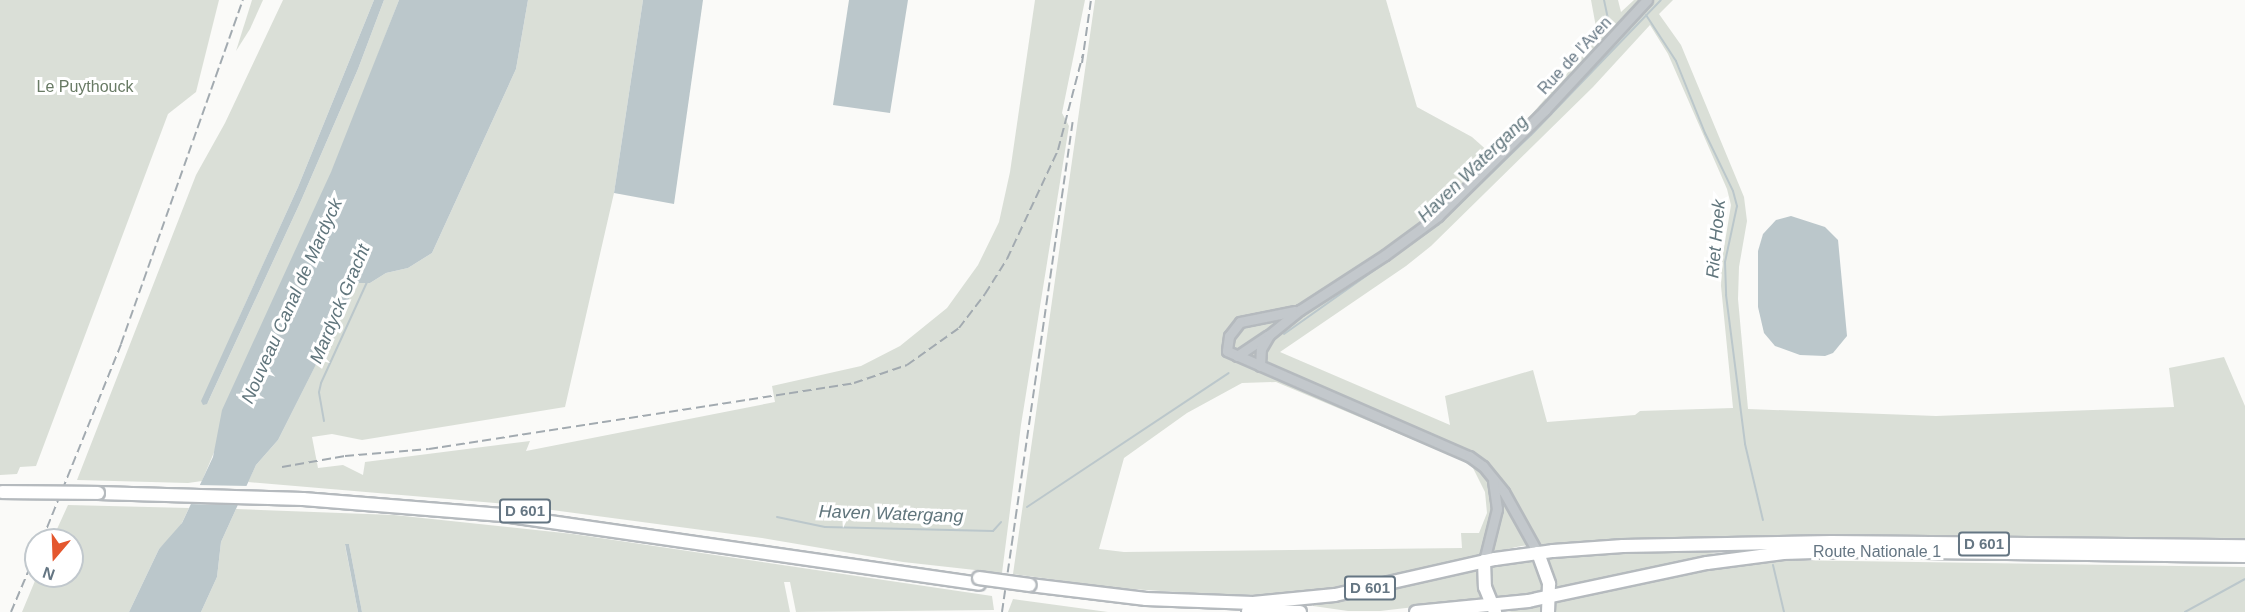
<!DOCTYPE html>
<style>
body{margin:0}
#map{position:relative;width:2245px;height:612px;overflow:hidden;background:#fafaf8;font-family:Helvetica,sans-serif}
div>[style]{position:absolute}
.green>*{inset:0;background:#dadfd7}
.water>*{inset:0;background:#bbc7cb}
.pier>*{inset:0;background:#fafaf8}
.stream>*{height:2px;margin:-1px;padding:0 1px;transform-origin:1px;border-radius:1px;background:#bbc7cb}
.roads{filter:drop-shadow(2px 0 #b5babe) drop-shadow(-2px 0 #b5babe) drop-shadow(0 2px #b5babe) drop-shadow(0 -2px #b5babe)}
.minor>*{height:9px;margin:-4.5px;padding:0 4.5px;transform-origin:4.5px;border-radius:4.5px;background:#c3c8cc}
.major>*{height:12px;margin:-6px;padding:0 6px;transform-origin:6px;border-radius:6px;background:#fff}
.rail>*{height:2px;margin-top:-1px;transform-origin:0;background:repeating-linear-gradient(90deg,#a2aab0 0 9px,transparent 0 13.5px)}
.bridges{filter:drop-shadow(2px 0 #b5babe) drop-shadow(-2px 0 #b5babe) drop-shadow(0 2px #b5babe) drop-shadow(0 -2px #b5babe)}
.major-bridge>*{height:12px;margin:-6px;padding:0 6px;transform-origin:6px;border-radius:6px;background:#fff}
span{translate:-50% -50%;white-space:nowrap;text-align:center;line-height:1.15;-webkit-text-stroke:6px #fff;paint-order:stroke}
.shield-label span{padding:2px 4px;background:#fff;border:2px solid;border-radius:4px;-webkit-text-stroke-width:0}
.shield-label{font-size:15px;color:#657683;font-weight:700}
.street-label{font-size:16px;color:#657683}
.park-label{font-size:16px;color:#687a64}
.water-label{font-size:18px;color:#60757c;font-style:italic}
.north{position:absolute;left:24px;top:528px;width:60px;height:60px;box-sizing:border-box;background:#fff;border:2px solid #c1c8cd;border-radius:50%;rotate:199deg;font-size:16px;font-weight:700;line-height:24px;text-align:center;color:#657683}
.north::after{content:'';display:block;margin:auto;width:21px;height:27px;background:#e4572e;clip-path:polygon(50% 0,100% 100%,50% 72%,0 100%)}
</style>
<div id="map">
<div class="green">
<i style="clip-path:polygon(0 0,219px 0,196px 92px,168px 114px,36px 466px,20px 467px,17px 474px,0 475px)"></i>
<i style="clip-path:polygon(252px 0,263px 0,250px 29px,236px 51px)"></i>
<i style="clip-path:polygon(283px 0,374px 0,298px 187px,237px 322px,207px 404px,300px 203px,358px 69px,384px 0,399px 0,347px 135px,202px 481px,188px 483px,77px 480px,196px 175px,225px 123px)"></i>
<i style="clip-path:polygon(528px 0,643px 0,614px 193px,565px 407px,362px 440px,332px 434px,312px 437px,318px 468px,343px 465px,363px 475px,365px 462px,530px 441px,526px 451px,775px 402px,772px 386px,861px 366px,900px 346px,947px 308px,978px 265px,999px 222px,1010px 172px,1035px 0,1085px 0,1062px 113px,1069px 126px,1021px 425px,1002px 573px,903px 562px,762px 538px,507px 504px,248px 482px,256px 465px,278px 440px,357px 282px,370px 283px,386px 273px,408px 268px,432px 253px,516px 69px)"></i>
<i style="clip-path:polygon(evenodd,1095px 0,1386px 0,1417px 107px,1472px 137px,1490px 153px,1531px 115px,1598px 38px,1591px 0,1618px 0,1621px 12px,1634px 0,1673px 0,1659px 14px,1681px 45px,1744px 197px,1747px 221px,1739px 267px,1738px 299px,1748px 409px,1936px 416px,2174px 407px,2169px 368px,2224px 357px,2245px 406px,2245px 538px,1902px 537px,1569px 542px,1521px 546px,1332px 588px,1263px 595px,1204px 594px,1117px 588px,1013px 574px,1095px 0,1650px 25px,1668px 54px,1727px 189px,1731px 205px,1722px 260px,1721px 286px,1733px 408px,1640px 411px,1635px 415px,1547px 422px,1533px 370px,1445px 396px,1450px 425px,1280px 352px,1406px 266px,1431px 246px,1593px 87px,1650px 25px,1095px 0,1276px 382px,1471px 464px,1485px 492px,1487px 513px,1479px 533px,1461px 533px,1462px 548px,1124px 552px,1099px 549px,1124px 458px,1187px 413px,1242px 383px,1276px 382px)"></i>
<i style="clip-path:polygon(68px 505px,189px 508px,179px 529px,159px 549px,129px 612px,22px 612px,37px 576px,72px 576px,72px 540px,52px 540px)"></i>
<i style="clip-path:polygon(236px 509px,394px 515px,573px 534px,992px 596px,994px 610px,796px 612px,790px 582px,784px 582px,790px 612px,362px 612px,349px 544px,345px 545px,358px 612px,201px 612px,217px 577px,221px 542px)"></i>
<i style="clip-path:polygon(1696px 550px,1722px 555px,1560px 589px,1484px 599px,1380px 611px,1348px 611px,1313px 606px,1313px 603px,1356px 597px,1449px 574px,1558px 556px)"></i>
<i style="clip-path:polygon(1783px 560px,2245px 567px,2245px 612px,1507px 612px,1722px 565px)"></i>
<i style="clip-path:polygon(1013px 599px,1108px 612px,1008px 612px)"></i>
</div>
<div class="water">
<i style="clip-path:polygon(374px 0,384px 0,358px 69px,300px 203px,207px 404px,203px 405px,201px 401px,298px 187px)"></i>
<i style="clip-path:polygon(399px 0,528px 0,516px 69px,432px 253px,408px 268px,386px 273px,370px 283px,357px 283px,278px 440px,256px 465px,221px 542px,217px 577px,201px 612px,129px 612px,159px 549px,182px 523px,213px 457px,222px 410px,331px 172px)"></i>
<i style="clip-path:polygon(643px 0,703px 0,674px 204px,614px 193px)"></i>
<i style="clip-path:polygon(849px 0,908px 0,890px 113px,833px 105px)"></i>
<i style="clip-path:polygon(1791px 216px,1825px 227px,1838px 240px,1847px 336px,1833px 353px,1825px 356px,1800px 355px,1775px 346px,1764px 333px,1758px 307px,1758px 251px,1763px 234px,1776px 220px)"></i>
<i style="clip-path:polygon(345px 544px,349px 544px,362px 612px,358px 612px)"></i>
</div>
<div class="pier">
<i style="clip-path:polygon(196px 485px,249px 486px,241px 505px,188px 504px)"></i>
</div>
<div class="stream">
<i style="left:1604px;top:0;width:29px;rotate:78deg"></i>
<i style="left:1646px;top:15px;width:55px;rotate:56.9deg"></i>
<i style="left:1676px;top:61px;width:78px;rotate:68.1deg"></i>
<i style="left:1705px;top:133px;width:64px;rotate:64.2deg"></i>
<i style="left:1733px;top:191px;width:16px;rotate:75deg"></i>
<i style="left:1737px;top:206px;width:57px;rotate:102.1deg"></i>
<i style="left:1725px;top:262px;width:33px;rotate:88deg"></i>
<i style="left:1726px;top:295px;width:150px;rotate:82.7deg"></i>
<i style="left:1745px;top:444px;width:78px;rotate:76.7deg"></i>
<i style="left:1284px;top:334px;width:189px;rotate:-35.3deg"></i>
<i style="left:1438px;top:225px;width:129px;rotate:-44.1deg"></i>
<i style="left:1531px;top:135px;width:187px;rotate:-46.1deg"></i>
<i style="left:324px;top:421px;width:29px;rotate:-100deg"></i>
<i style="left:319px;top:392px;width:9px;rotate:-77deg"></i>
<i style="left:321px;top:383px;width:111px;rotate:-65.5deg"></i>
<i style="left:1027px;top:507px;width:242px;rotate:-33.6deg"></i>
<i style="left:777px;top:517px;width:49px;rotate:11.8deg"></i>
<i style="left:825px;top:527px;width:168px;rotate:1.4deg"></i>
<i style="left:993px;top:531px;width:12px;rotate:-48deg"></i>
<i style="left:1773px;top:565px;width:48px;rotate:76.8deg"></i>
<i style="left:2185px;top:612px;width:68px;rotate:-28.8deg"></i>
</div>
<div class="roads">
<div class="minor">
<i style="left:1295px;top:311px;width:56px;rotate:168.7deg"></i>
<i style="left:1240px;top:322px;width:18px;rotate:128deg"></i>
<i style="left:1229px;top:336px;width:15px;rotate:98deg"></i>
<i style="left:1227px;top:351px;width:264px;rotate:23.5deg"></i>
<i style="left:1469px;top:456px;width:17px;rotate:36deg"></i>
<i style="left:1483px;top:466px;width:33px;rotate:51deg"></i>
<i style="left:1504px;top:492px;width:70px;rotate:60.9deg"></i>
<i style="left:1237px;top:356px;width:36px;rotate:-34deg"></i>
<i style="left:1260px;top:366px;width:17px;rotate:-87deg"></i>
<i style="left:1261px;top:349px;width:16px;rotate:-60deg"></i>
<i style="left:1269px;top:335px;width:40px;rotate:-39deg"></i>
<i style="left:1300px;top:310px;width:101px;rotate:-32.9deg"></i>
<i style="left:1385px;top:255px;width:66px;rotate:-36.3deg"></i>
<i style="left:1438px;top:216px;width:151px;rotate:-44.7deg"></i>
<i style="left:1545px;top:110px;width:150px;rotate:-47.2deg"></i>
<i style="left:1484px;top:561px;width:54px;rotate:-76deg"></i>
<i style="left:1497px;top:509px;width:28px;rotate:-98deg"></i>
</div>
<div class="major">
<i style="left:98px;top:493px;width:205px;rotate:1.7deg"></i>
<i style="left:303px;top:499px;width:200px;rotate:4.6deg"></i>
<i style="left:502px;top:515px;width:482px;rotate:8.2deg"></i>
<i style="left:1538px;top:553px;width:33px;rotate:70deg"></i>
<i style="left:1549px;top:584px;width:28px;rotate:92deg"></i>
<i style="left:1484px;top:561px;width:26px;rotate:88deg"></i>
<i style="left:1485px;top:587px;width:27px;rotate:68deg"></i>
<i style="left:1030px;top:585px;width:117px;rotate:6.9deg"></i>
<i style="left:1146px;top:599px;width:107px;rotate:2.1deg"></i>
<i style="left:1253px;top:603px;width:82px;rotate:-5.6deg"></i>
<i style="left:1335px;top:595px;width:164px;rotate:-12.7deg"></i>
<i style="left:1495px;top:559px;width:59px;rotate:-7.9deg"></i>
<i style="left:1553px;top:551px;width:70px;rotate:-4.1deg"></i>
<i style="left:1623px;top:546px;width:208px;rotate:-1.1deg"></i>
<i style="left:1831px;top:542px;width:414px;rotate:0.6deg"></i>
<i style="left:1248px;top:611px;width:52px;rotate:1.1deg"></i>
<i style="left:1416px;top:612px;width:113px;rotate:-5.6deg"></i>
<i style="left:1528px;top:601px;width:183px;rotate:-12deg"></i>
<i style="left:1707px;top:563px;width:77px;rotate:-7.5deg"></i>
<i style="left:1783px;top:553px;width:62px;rotate:-1.8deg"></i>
<i style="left:1845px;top:551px;width:400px;rotate:0.7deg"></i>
</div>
</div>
<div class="rail">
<i style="left:1082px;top:63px;width:64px;rotate:-81.9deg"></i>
<i style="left:282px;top:467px;width:64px;rotate:-9.9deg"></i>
<i style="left:345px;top:456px;width:84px;rotate:-4.8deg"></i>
<i style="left:429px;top:449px;width:430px;rotate:-8.8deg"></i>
<i style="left:854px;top:383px;width:56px;rotate:-18.8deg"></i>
<i style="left:907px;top:365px;width:64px;rotate:-35.4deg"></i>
<i style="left:959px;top:328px;width:43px;rotate:-52.6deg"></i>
<i style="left:985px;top:294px;width:41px;rotate:-57.8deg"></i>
<i style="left:1007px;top:259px;width:120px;rotate:-64.9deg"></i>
<i style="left:1058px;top:150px;width:99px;rotate:-75.4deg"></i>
<i style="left:42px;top:540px;width:211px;rotate:-68deg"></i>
<i style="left:121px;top:344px;width:365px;rotate:-70.5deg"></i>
<i style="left:11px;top:612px;width:64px;rotate:-67deg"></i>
<i style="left:1002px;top:612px;width:495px;rotate:-81.8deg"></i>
</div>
<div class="bridges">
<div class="major-bridge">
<i style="left:2px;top:492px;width:96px;rotate:0.6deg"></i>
<i style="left:979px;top:578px;width:51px;rotate:7.8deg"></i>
</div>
</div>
<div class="shield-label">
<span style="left:525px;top:511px">D 601</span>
<span style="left:1984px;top:544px">D 601</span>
<span style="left:1370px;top:588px">D 601</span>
</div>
<div class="street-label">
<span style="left:1575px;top:56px;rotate:-47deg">Rue de l'Aven</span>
<span style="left:1877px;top:552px">Route Nationale 1</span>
</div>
<div class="park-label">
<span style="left:85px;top:87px">Le Puythouck</span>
</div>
<div class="water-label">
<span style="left:1473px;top:169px;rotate:-44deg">Haven Watergang</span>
<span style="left:1716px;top:239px;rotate:-85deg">Riet Hoek</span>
<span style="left:292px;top:301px;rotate:-66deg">Nouveau Canal de Mardyck</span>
<span style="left:340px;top:304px;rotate:-67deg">Mardyck Gracht</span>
<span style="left:891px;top:514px;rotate:2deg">Haven Watergang</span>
</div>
<div class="north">N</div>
</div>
